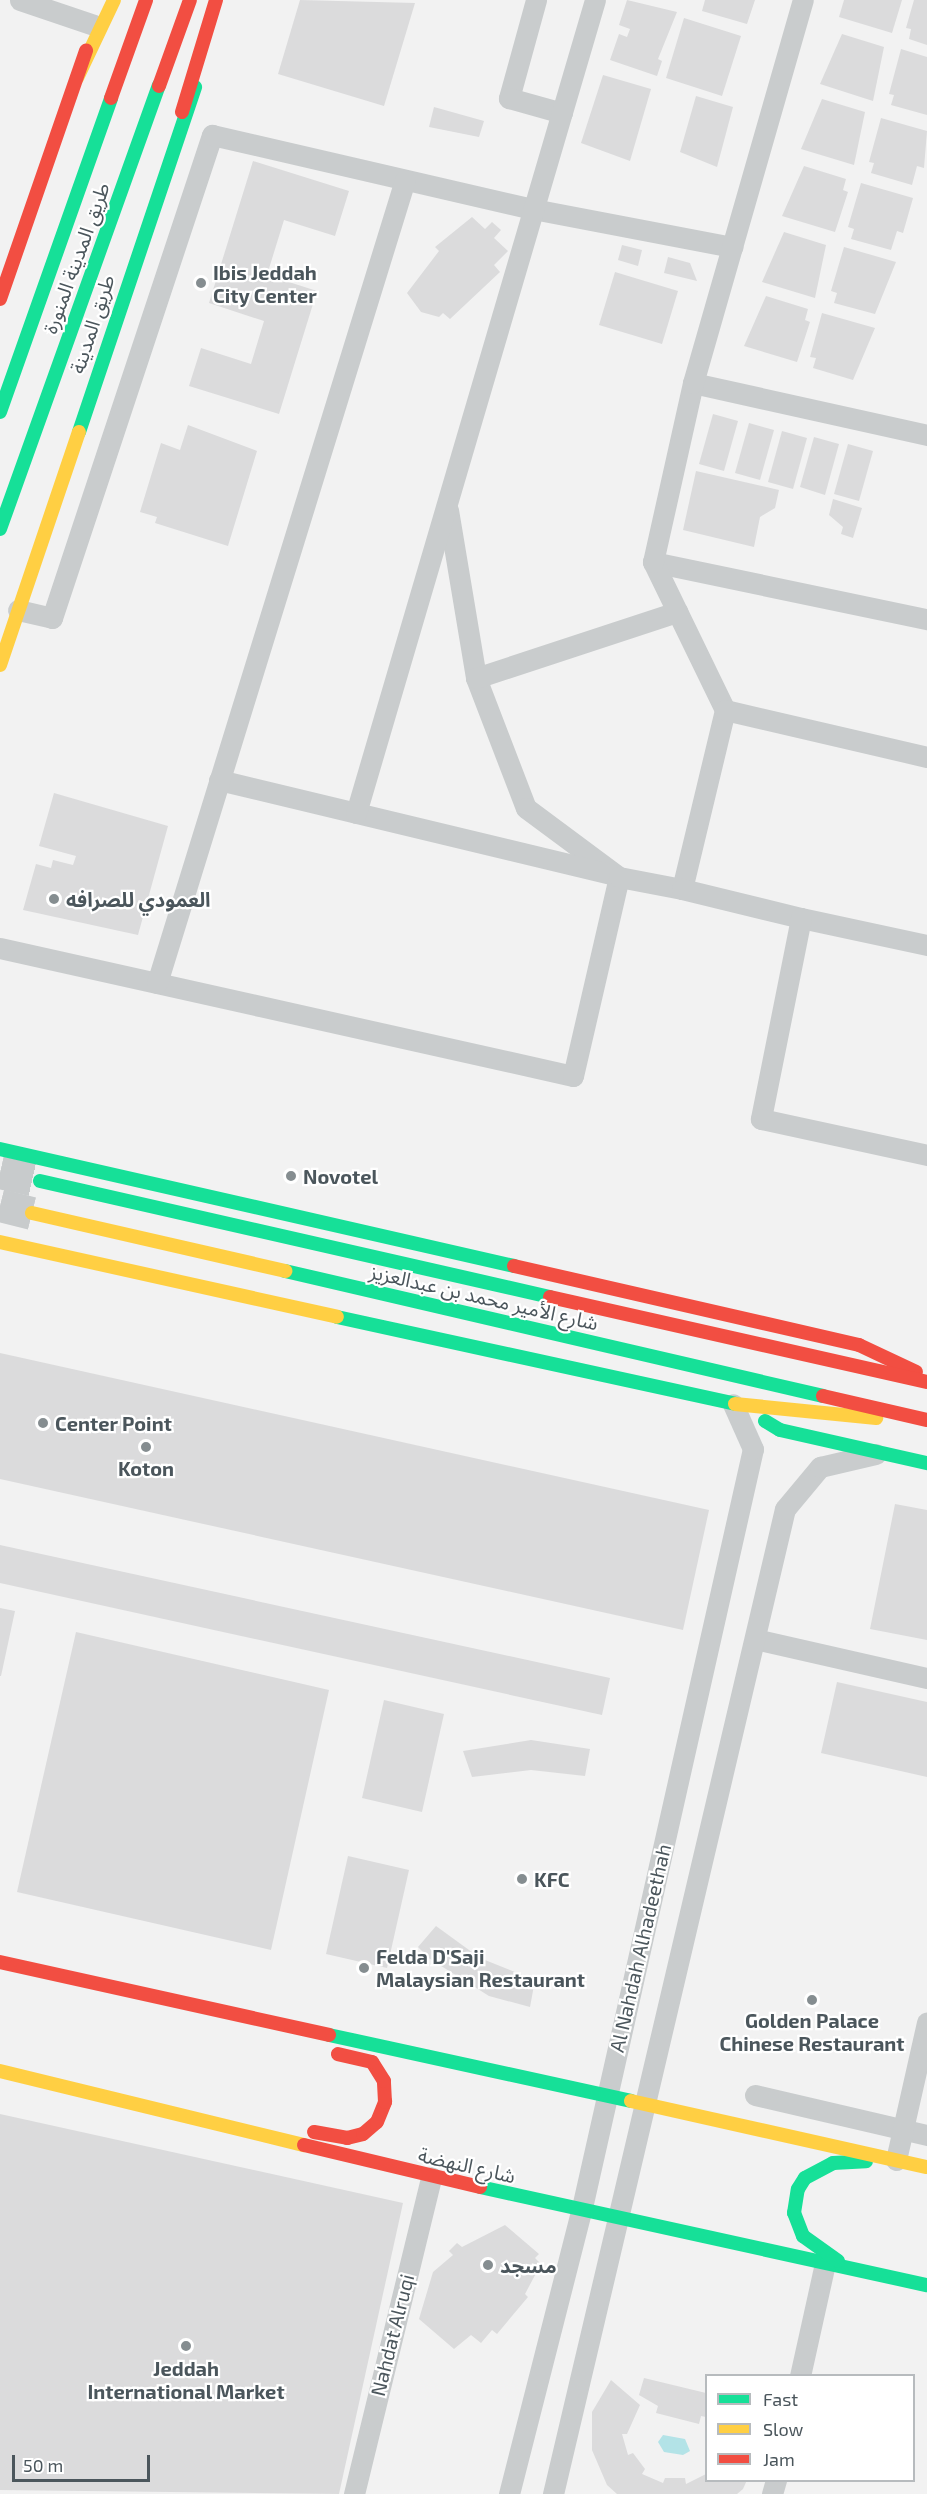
<!DOCTYPE html>
<meta charset="utf-8">
<style>
body{margin:0}
#map{position:relative;width:927px;height:2494px;overflow:hidden;background:#f2f2f2;font-family:"Exo 2","Noto Sans Arabic",sans-serif}
div>[style]{position:absolute}
.water>*{inset:0;background:#b3e3e7}
.building>*{inset:0;background:#dbdbdc}
.primary-tunnel>*{height:33px;margin-top:-16.5px;transform-origin:0;background:repeating-linear-gradient(90deg,#c8cbcc 0 33px,transparent 0 49px)}
.street>*{height:21px;margin:-10.5px;padding:0 10.5px;transform-origin:10.5px;border-radius:10.5px;background:#c9cccd}
.fast>*{height:14px;margin:-7px;padding:0 7px;transform-origin:7px;border-radius:7px;background:#16e098}
.slow>*{height:14px;margin:-7px;padding:0 7px;transform-origin:7px;border-radius:7px;background:#ffcf43}
.jam>*{height:14px;margin:-7px;padding:0 7px;transform-origin:7px;border-radius:7px;background:#f24e42}
.dots>*{width:16px;height:16px;translate:-50% -50%;box-sizing:border-box;border:3px solid #fff;border-radius:50%}
span{translate:-50% -50%;white-space:nowrap;text-align:center;line-height:1.15;-webkit-text-stroke:4.5px #fff;paint-order:stroke}
.street-label{font-size:20px;color:#4b565c}
.poi-label{font-size:20px;color:#4b565c;font-weight:700}
.left{translate:0 -50%;text-align:left}
.legend{position:absolute;left:705px;top:2374px;width:210px;height:108px;box-sizing:border-box;background:#fff;border:2px solid #b7bbbe;margin:0;padding:8px 10px;list-style:none;font-size:18px;color:#4b565c}
.legend li{display:flex;align-items:center;gap:12px;height:30px}
.legend b{width:30px;border:2px solid #b7bbbe}
.scale{position:absolute;left:12px;top:2455px;width:138px;height:27px;box-sizing:border-box;border:3px solid #4b565c;border-top:0;padding-left:8px;font-size:18px;line-height:21px;white-space:nowrap;color:#4b565c;-webkit-text-stroke:4px #fff;paint-order:stroke}
</style>
<div id="map">
<div class="water">
<i style="clip-path:polygon(663px 2435px,685px 2439px,690px 2451px,683px 2455px,664px 2452px,658px 2442px)"></i>
</div>
<div class="building">
<i style="clip-path:polygon(300px 0,415px 3px,384px 106px,278px 74px)"></i>
<i style="clip-path:polygon(627px 0,677px 12px,658px 59px,662px 61px,657px 76px,610px 60px,619px 34px,627px 37px,630px 29px,619px 25px)"></i>
<i style="clip-path:polygon(705px 0,755px 0,747px 24px,702px 11px)"></i>
<i style="clip-path:polygon(844px 0,902px 0,892px 33px,839px 17px)"></i>
<i style="clip-path:polygon(914px 0,927px 0,927px 45px,909px 39px,911px 29px,906px 28px)"></i>
<i style="clip-path:polygon(684px 18px,741px 36px,722px 96px,666px 78px)"></i>
<i style="clip-path:polygon(842px 34px,884px 47px,873px 101px,820px 84px)"></i>
<i style="clip-path:polygon(901px 49px,927px 57px,927px 115px,891px 105px,894px 95px,889px 94px)"></i>
<i style="clip-path:polygon(603px 75px,651px 89px,630px 161px,581px 143px)"></i>
<i style="clip-path:polygon(696px 96px,733px 107px,717px 167px,680px 152px)"></i>
<i style="clip-path:polygon(822px 99px,865px 112px,854px 165px,801px 149px)"></i>
<i style="clip-path:polygon(434px 107px,484px 121px,479px 137px,429px 127px)"></i>
<i style="clip-path:polygon(881px 118px,927px 131px,924px 168px,917px 166px,912px 185px,871px 173px,874px 163px,869px 162px)"></i>
<i style="clip-path:polygon(253px 161px,349px 191px,335px 236px,284px 220px,267px 275px,317px 291px,279px 414px,189px 386px,201px 348px,251px 364px,264px 321px,209px 303px)"></i>
<i style="clip-path:polygon(804px 166px,846px 179px,843px 190px,848px 192px,835px 232px,782px 216px)"></i>
<i style="clip-path:polygon(861px 183px,913px 198px,903px 233px,897px 231px,891px 250px,851px 239px,854px 229px,848px 227px)"></i>
<i style="clip-path:polygon(472px 217px,485px 229px,492px 222px,501px 230px,494px 238px,508px 251px,494px 265px,500px 272px,450px 319px,443px 313px,439px 317px,421px 312px,407px 293px,439px 251px,435px 247px)"></i>
<i style="clip-path:polygon(784px 232px,826px 245px,815px 298px,762px 282px)"></i>
<i style="clip-path:polygon(622px 245px,642px 250px,638px 266px,618px 260px)"></i>
<i style="clip-path:polygon(844px 247px,896px 262px,875px 314px,834px 303px,837px 293px,831px 291px)"></i>
<i style="clip-path:polygon(668px 257px,690px 263px,697px 281px,664px 273px)"></i>
<i style="clip-path:polygon(615px 272px,678px 291px,662px 344px,599px 325px)"></i>
<i style="clip-path:polygon(766px 296px,808px 309px,805px 320px,810px 322px,797px 362px,744px 346px)"></i>
<i style="clip-path:polygon(822px 313px,875px 328px,853px 380px,813px 368px,816px 358px,810px 357px)"></i>
<i style="clip-path:polygon(713px 414px,738px 421px,724px 471px,699px 464px)"></i>
<i style="clip-path:polygon(749px 423px,774px 430px,760px 480px,735px 473px)"></i>
<i style="clip-path:polygon(188px 425px,257px 451px,228px 546px,155px 523px,157px 517px,140px 512px,161px 443px,180px 450px)"></i>
<i style="clip-path:polygon(782px 431px,807px 438px,793px 489px,768px 482px)"></i>
<i style="clip-path:polygon(814px 437px,839px 444px,825px 495px,800px 487px)"></i>
<i style="clip-path:polygon(848px 444px,873px 451px,859px 501px,834px 494px)"></i>
<i style="clip-path:polygon(696px 471px,779px 490px,775px 508px,760px 517px,754px 547px,683px 530px)"></i>
<i style="clip-path:polygon(833px 499px,862px 508px,853px 538px,841px 534px,843px 527px,829px 515px)"></i>
<i style="clip-path:polygon(54px 793px,168px 826px,138px 935px,23px 910px,36px 864px,51px 868px,53px 860px,73px 865px,76px 856px,39px 846px)"></i>
<i style="clip-path:polygon(0 1353px,709px 1510px,683px 1630px,0 1479px)"></i>
<i style="clip-path:polygon(895px 1504px,927px 1510px,927px 1640px,870px 1629px)"></i>
<i style="clip-path:polygon(0 1545px,610px 1678px,602px 1715px,0 1583px)"></i>
<i style="clip-path:polygon(0 1608px,15px 1611px,1px 1676px,0 1676px)"></i>
<i style="clip-path:polygon(76px 1632px,329px 1690px,271px 1950px,17px 1892px)"></i>
<i style="clip-path:polygon(837px 1682px,927px 1702px,927px 1777px,821px 1753px)"></i>
<i style="clip-path:polygon(384px 1700px,444px 1714px,422px 1812px,362px 1798px)"></i>
<i style="clip-path:polygon(531px 1740px,590px 1749px,585px 1776px,531px 1770px,472px 1777px,463px 1751px)"></i>
<i style="clip-path:polygon(348px 1856px,409px 1870px,387px 1968px,326px 1954px)"></i>
<i style="clip-path:polygon(436px 1926px,480px 1958px,535px 1980px,530px 2007px,489px 1996px,430px 1959px,418px 1947px)"></i>
<i style="clip-path:polygon(0 2114px,403px 2203px,339px 2494px,0 2490px)"></i>
<i style="clip-path:polygon(505px 2225px,539px 2254px,535px 2258px,541px 2264px,525px 2294px,528px 2297px,497px 2334px,492px 2330px,481px 2343px,471px 2335px,454px 2349px,419px 2319px,433px 2272px,453px 2255px,449px 2251px,457px 2243px,462px 2247px)"></i>
<i style="clip-path:polygon(644px 2378px,706px 2393px,706px 2417px,701px 2416px,699px 2424px,656px 2413px,658px 2406px,639px 2395px)"></i>
<i style="clip-path:polygon(611px 2380px,640px 2405px,627px 2434px,622px 2434px,628px 2455px,633px 2453px,645px 2469px,642px 2474px,663px 2483px,665px 2478px,685px 2478px,686px 2484px,706px 2474px,706px 2480px,747px 2480px,743px 2489px,737px 2494px,617px 2494px,607px 2485px,592px 2450px,592px 2412px)"></i>
</div>
<div class="primary-tunnel">
<i style="left:0;top:1172px;width:41px;rotate:12.7deg"></i>
<i style="left:0;top:1205px;width:33px;rotate:14deg"></i>
</div>
<div class="street">
<i style="left:20px;top:0;width:78px;rotate:18.7deg"></i>
<i style="left:536px;top:0;width:102px;rotate:105.4deg"></i>
<i style="left:509px;top:98px;width:55px;rotate:15.8deg"></i>
<i style="left:693px;top:383px;width:240px;rotate:12.5deg"></i>
<i style="left:448px;top:510px;width:170px;rotate:80.5deg"></i>
<i style="left:476px;top:678px;width:139px;rotate:69deg"></i>
<i style="left:526px;top:808px;width:116px;rotate:36.6deg"></i>
<i style="left:653px;top:562px;width:280px;rotate:11.8deg"></i>
<i style="left:18px;top:610px;width:35px;rotate:13deg"></i>
<i style="left:52px;top:618px;width:509px;rotate:-71.67deg"></i>
<i style="left:212px;top:135px;width:329px;rotate:13deg"></i>
<i style="left:533px;top:209px;width:203px;rotate:10.8deg"></i>
<i style="left:476px;top:678px;width:212px;rotate:-18.2deg"></i>
<i style="left:725px;top:710px;width:165px;rotate:-115.9deg"></i>
<i style="left:653px;top:562px;width:183px;rotate:-77.4deg"></i>
<i style="left:693px;top:383px;width:398px;rotate:-74deg"></i>
<i style="left:219px;top:780px;width:402px;rotate:13.5deg"></i>
<i style="left:356px;top:813px;width:847px;rotate:-73.62deg"></i>
<i style="left:682px;top:889px;width:184px;rotate:-76.5deg"></i>
<i style="left:725px;top:710px;width:207px;rotate:13.1deg"></i>
<i style="left:801px;top:918px;width:129px;rotate:12.1deg"></i>
<i style="left:0;top:948px;width:587px;rotate:12.59deg"></i>
<i style="left:573px;top:1076px;width:204px;rotate:-77deg"></i>
<i style="left:619px;top:877px;width:64px;rotate:10.8deg"></i>
<i style="left:682px;top:889px;width:122px;rotate:13.7deg"></i>
<i style="left:801px;top:918px;width:205px;rotate:101.3deg"></i>
<i style="left:761px;top:1119px;width:170px;rotate:12.2deg"></i>
<i style="left:157px;top:983px;width:840px;rotate:-72.84deg"></i>
<i style="left:755px;top:1639px;width:176px;rotate:12.8deg"></i>
<i style="left:755px;top:2095px;width:177px;rotate:13.1deg"></i>
<i style="left:896px;top:2160px;width:141px;rotate:-77.3deg"></i>
<i style="left:800px;top:2376px;width:116px;rotate:-77.5deg"></i>
<i style="left:354px;top:2494px;width:326px;rotate:-76.3deg"></i>
<i style="left:509px;top:2494px;width:291px;rotate:-75.7deg"></i>
<i style="left:581px;top:2212px;width:782px;rotate:-77.3deg"></i>
<i style="left:753px;top:1449px;width:49px;rotate:-114deg"></i>
<i style="left:553px;top:2494px;width:1012px;rotate:-76.75deg"></i>
<i style="left:785px;top:1509px;width:55px;rotate:-50.2deg"></i>
<i style="left:820px;top:1467px;width:57px;rotate:-13.1deg"></i>
<i style="left:772px;top:2494px;width:15px;rotate:-74deg"></i>
</div>
<div class="fast">
<i style="left:0;top:412px;width:333px;rotate:-70.5deg"></i>
<i style="left:79px;top:432px;width:364px;rotate:-71.4deg"></i>
<i style="left:0;top:529px;width:471px;rotate:-70.3deg"></i>
<i style="left:0;top:1149px;width:527px;rotate:12.82deg"></i>
<i style="left:40px;top:1181px;width:523px;rotate:12.81deg"></i>
<i style="left:285px;top:1271px;width:552px;rotate:13.08deg"></i>
<i style="left:337px;top:1317px;width:407px;rotate:12.3deg"></i>
<i style="left:765px;top:1421px;width:17px;rotate:31deg"></i>
<i style="left:780px;top:1430px;width:151px;rotate:12.7deg"></i>
<i style="left:329px;top:2035px;width:309px;rotate:12.3deg"></i>
<i style="left:480px;top:2187px;width:458px;rotate:12.4deg"></i>
<i style="left:838px;top:2261px;width:43px;rotate:-144.5deg"></i>
<i style="left:803px;top:2236px;width:25px;rotate:-111deg"></i>
<i style="left:794px;top:2213px;width:24px;rotate:-81deg"></i>
<i style="left:798px;top:2189px;width:13px;rotate:-58deg"></i>
<i style="left:805px;top:2178px;width:32px;rotate:-28deg"></i>
<i style="left:833px;top:2163px;width:33px;rotate:-3deg"></i>
</div>
<div class="slow">
<i style="left:77px;top:78px;width:86px;rotate:-64.6deg"></i>
<i style="left:0;top:665px;width:246px;rotate:-71.3deg"></i>
<i style="left:32px;top:1213px;width:260px;rotate:12.9deg"></i>
<i style="left:0;top:1242px;width:345px;rotate:12.5deg"></i>
<i style="left:735px;top:1404px;width:142px;rotate:5.7deg"></i>
<i style="left:0;top:2071px;width:313px;rotate:13.7deg"></i>
<i style="left:631px;top:2101px;width:303px;rotate:12.6deg"></i>
</div>
<div class="jam">
<i style="left:159px;top:86px;width:91px;rotate:-70.2deg"></i>
<i style="left:111px;top:98px;width:104px;rotate:-70.3deg"></i>
<i style="left:182px;top:112px;width:117px;rotate:-73.1deg"></i>
<i style="left:0;top:299px;width:263px;rotate:-70.9deg"></i>
<i style="left:514px;top:1266px;width:354px;rotate:12.9deg"></i>
<i style="left:859px;top:1345px;width:63px;rotate:25.3deg"></i>
<i style="left:550px;top:1297px;width:386px;rotate:12.7deg"></i>
<i style="left:823px;top:1396px;width:107px;rotate:13deg"></i>
<i style="left:0;top:1962px;width:337px;rotate:12.5deg"></i>
<i style="left:314px;top:2132px;width:34px;rotate:10deg"></i>
<i style="left:347px;top:2138px;width:16px;rotate:-14deg"></i>
<i style="left:363px;top:2134px;width:18px;rotate:-41deg"></i>
<i style="left:377px;top:2122px;width:22px;rotate:-68deg"></i>
<i style="left:385px;top:2102px;width:21px;rotate:-93deg"></i>
<i style="left:384px;top:2081px;width:22px;rotate:-122deg"></i>
<i style="left:372px;top:2062px;width:35px;rotate:-167deg"></i>
<i style="left:304px;top:2145px;width:181px;rotate:13.4deg"></i>
</div>
<div class="dots">
<i style="left:201px;top:283px;background:#858d90"></i>
<i style="left:54px;top:899px;background:#858d90"></i>
<i style="left:291px;top:1176px;background:#858d90"></i>
<i style="left:43px;top:1423px;background:#858d90"></i>
<i style="left:146px;top:1447px;background:#858d90"></i>
<i style="left:522px;top:1879px;background:#858d90"></i>
<i style="left:364px;top:1968px;background:#858d90"></i>
<i style="left:812px;top:2000px;background:#858d90"></i>
<i style="left:488px;top:2265px;background:#858d90"></i>
<i style="left:186px;top:2346px;background:#858d90"></i>
</div>
<div class="street-label">
<span style="left:76px;top:258px;rotate:-70deg">طريق المدينة المنورة</span>
<span style="left:92px;top:324px;rotate:-72deg">طريق المدينة</span>
<span style="left:484px;top:1297px;rotate:13deg">شارع الأمير محمد بن عبدالعزيز</span>
<span style="left:640px;top:1948px;rotate:-77deg">Al Nahdah Alhadeethah</span>
<span style="left:467px;top:2165px;rotate:13deg">شارع النهضة</span>
<span style="left:392px;top:2335px;rotate:-76deg">Nahdat Alruqi</span>
</div>
<div class="poi-label">
<span class="left" style="left:213px;top:284px">Ibis Jeddah<br>City Center</span>
<span class="left" style="left:66px;top:899px">العمودي للصرافه</span>
<span class="left" style="left:303px;top:1176px">Novotel</span>
<span class="left" style="left:55px;top:1423px">Center Point</span>
<span style="left:146px;top:1468px">Koton</span>
<span class="left" style="left:534px;top:1879px">KFC</span>
<span class="left" style="left:376px;top:1968px">Felda D'Saji<br>Malaysian Restaurant</span>
<span style="left:812px;top:2032px">Golden Palace<br>Chinese Restaurant</span>
<span class="left" style="left:500px;top:2265px">مسجد</span>
<span style="left:186px;top:2380px">Jeddah<br>International Market</span>
</div>
<ul class="legend">
<li><b style="height:8px;background:#16e098"></b>Fast</li>
<li><b style="height:8px;background:#ffcf43"></b>Slow</li>
<li><b style="height:8px;background:#f24e42"></b>Jam</li>
</ul>
<div class="scale">50 m</div>
</div>
